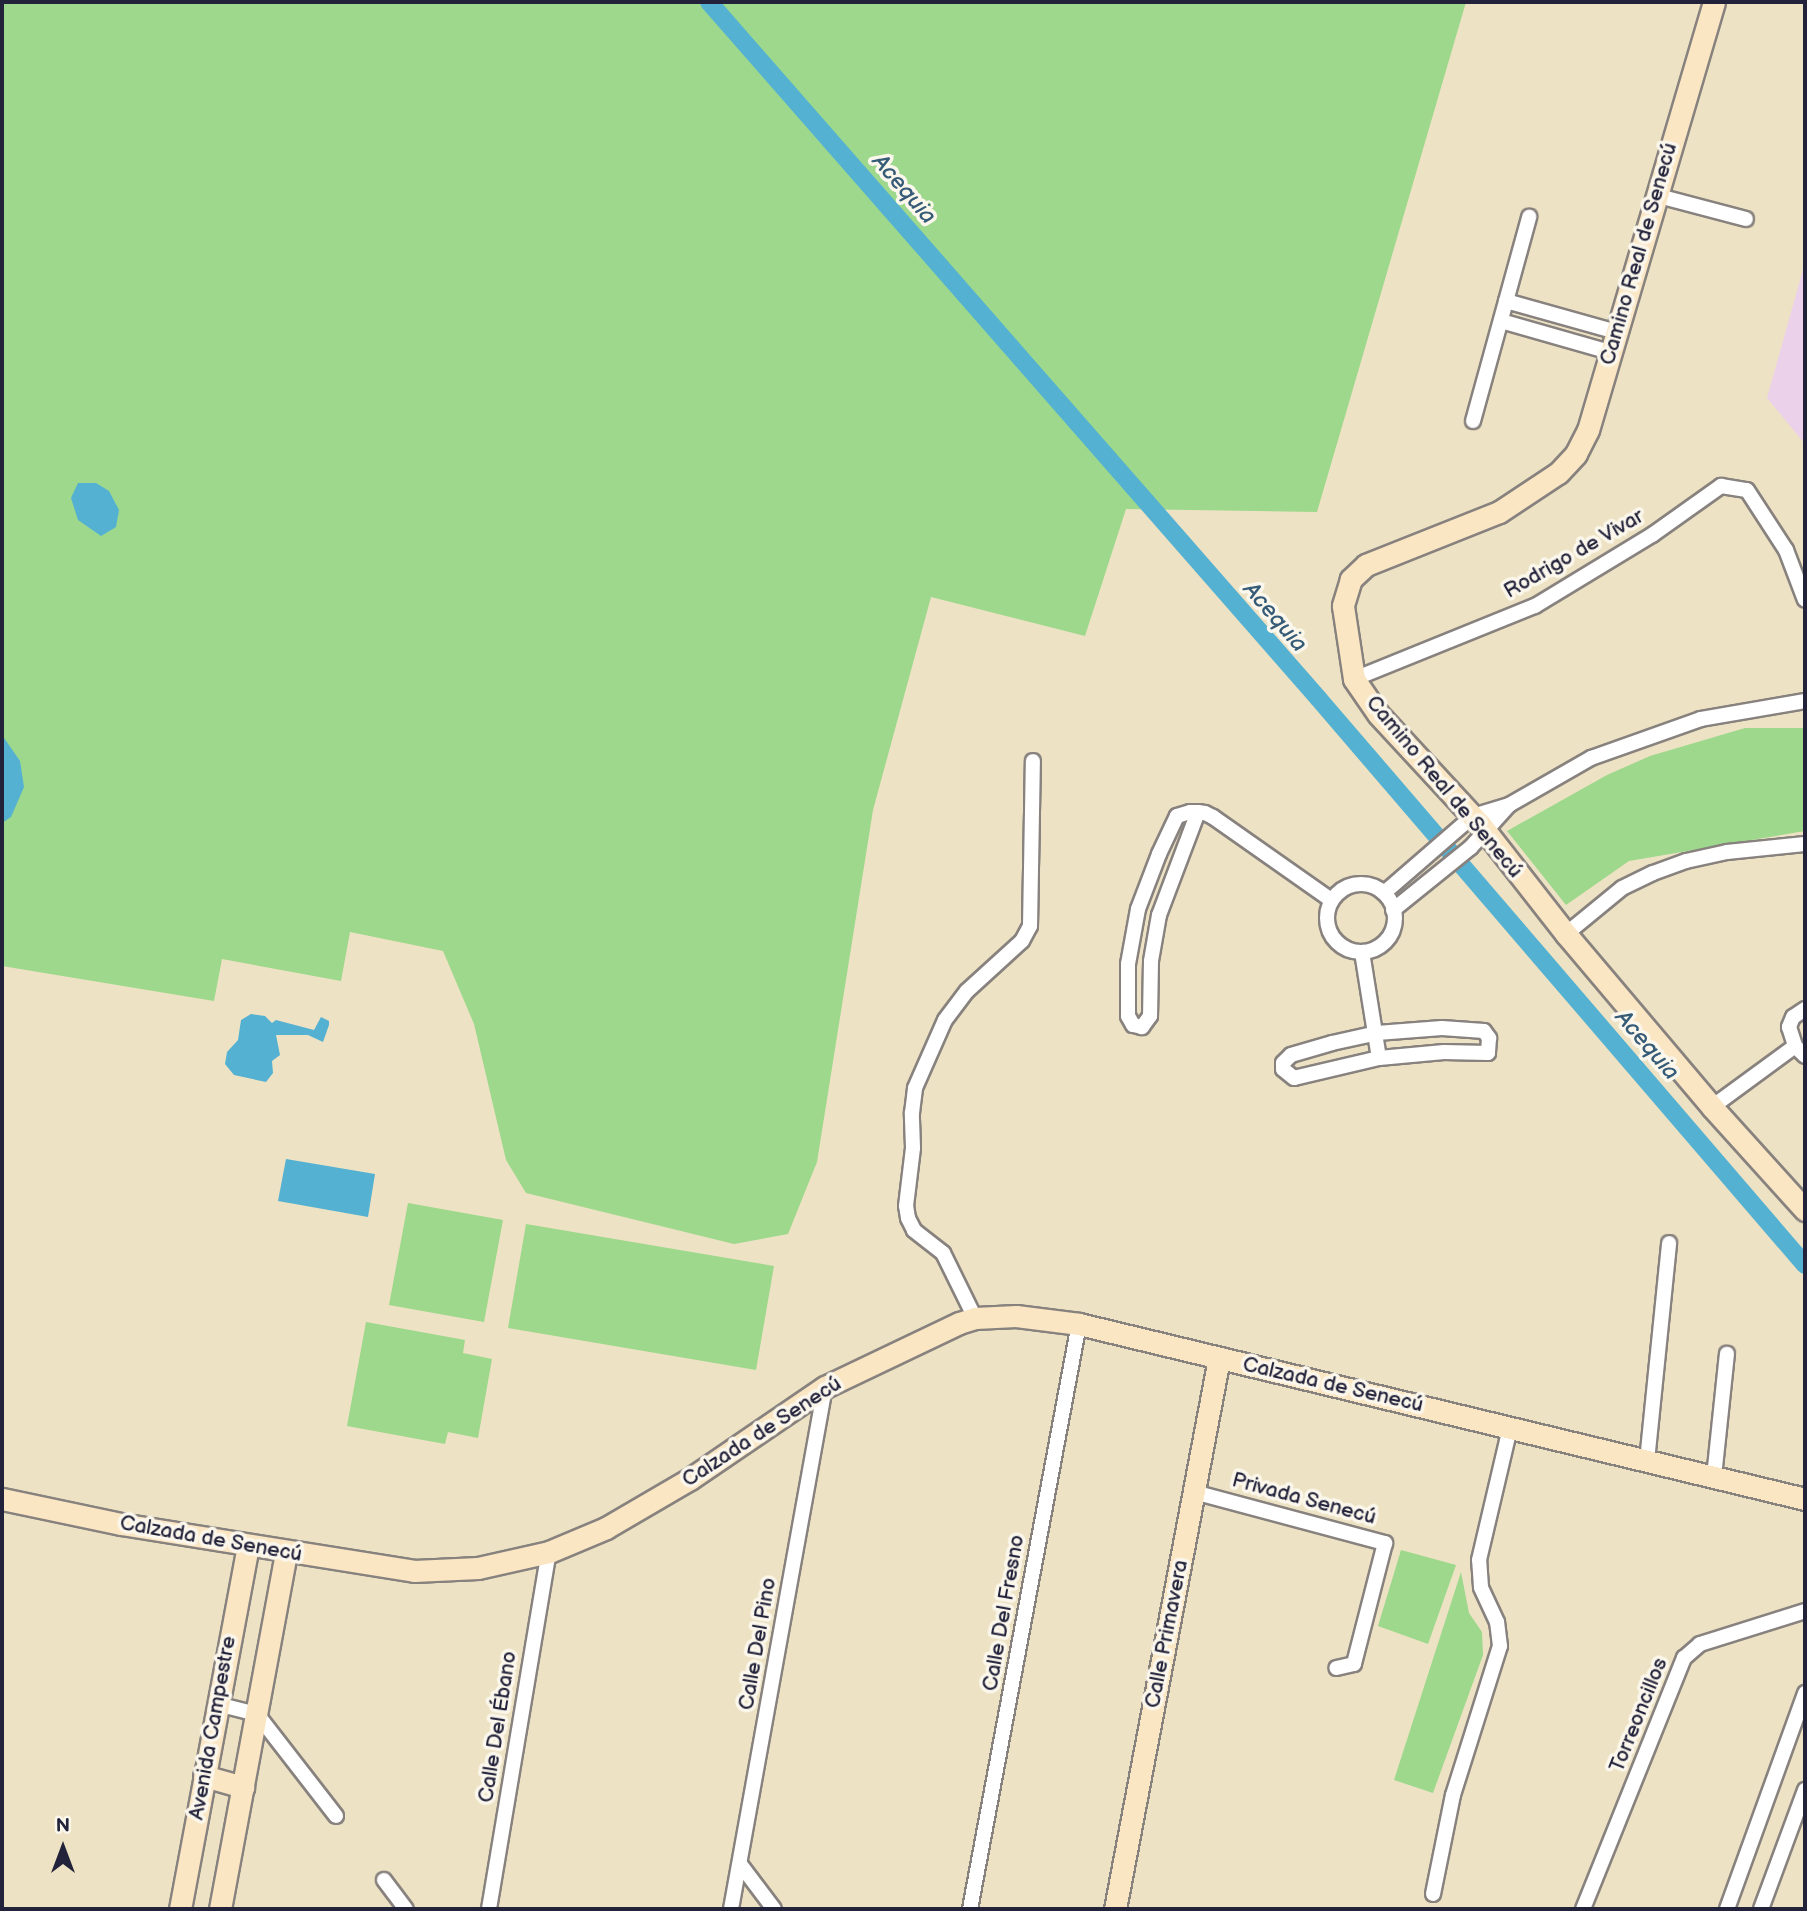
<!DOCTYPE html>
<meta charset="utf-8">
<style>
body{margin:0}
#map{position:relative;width:1807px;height:1911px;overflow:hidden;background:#ede2c3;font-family:"Balsamiq Sans",sans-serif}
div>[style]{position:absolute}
.built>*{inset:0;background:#ecd1ea}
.green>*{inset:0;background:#9dd88c}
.water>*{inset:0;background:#54b1d2}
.canal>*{height:18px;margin:-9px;padding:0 9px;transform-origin:9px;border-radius:9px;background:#54b1d2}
.roads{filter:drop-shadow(2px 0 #88827f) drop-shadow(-2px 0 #88827f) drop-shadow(0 2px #88827f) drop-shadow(0 -2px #88827f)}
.street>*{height:14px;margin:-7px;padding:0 7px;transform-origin:7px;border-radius:7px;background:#fff}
.street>.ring{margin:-7px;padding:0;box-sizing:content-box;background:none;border:14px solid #fff;border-radius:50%}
.secondary>*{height:21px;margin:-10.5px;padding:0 10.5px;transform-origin:10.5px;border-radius:10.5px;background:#fbe6c4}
span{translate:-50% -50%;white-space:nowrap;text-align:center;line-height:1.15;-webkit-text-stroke:7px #fbf7ec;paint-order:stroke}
.street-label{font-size:21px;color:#22223b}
.water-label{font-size:23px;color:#365b77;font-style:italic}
.frame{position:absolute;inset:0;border:4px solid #22223b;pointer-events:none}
.north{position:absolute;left:28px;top:1813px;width:70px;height:70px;-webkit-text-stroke:5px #fbf7ec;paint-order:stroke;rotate:0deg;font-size:19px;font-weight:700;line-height:28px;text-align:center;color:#22223b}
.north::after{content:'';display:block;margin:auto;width:24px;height:32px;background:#22223b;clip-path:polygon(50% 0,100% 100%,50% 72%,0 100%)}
</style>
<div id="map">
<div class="built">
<i style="clip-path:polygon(1805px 262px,1805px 444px,1767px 398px)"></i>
</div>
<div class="green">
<i style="clip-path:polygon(2px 2px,1466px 2px,1317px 512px,1126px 509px,1085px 636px,931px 597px,873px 810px,817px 1162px,788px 1234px,734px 1244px,526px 1193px,506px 1160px,474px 1024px,443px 951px,350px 932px,341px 981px,222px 959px,214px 1001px,2px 966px)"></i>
<i style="clip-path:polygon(1745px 728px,1805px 728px,1805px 831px,1629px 861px,1566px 905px,1507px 831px,1607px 775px,1650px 756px)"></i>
<i style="clip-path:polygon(408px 1203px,503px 1220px,484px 1322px,389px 1305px)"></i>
<i style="clip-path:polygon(526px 1224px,774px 1266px,756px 1370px,508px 1328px)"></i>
<i style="clip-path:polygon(366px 1322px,465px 1340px,463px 1353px,492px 1359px,478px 1438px,448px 1432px,445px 1444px,347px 1426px)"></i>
<i style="clip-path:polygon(1401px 1550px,1456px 1565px,1428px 1644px,1378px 1626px)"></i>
<i style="clip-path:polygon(1461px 1572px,1469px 1613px,1482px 1632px,1483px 1655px,1433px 1793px,1394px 1780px)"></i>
</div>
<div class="water">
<i style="clip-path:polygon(78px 483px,96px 483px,109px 491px,119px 510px,116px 527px,101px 536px,78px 520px,71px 498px)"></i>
<i style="clip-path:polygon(2px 735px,20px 761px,24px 787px,11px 817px,2px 823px)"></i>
<i style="clip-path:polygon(251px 1014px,265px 1016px,272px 1023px,276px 1020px,314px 1030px,321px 1017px,329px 1021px,329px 1025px,323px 1042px,308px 1035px,276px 1035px,280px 1055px,272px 1061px,273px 1073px,266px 1082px,234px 1075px,225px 1064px,227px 1052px,238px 1040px,241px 1020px)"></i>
<i style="clip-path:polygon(286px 1159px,375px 1174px,368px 1217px,278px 1201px)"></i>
</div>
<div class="canal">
<i style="left:709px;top:2px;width:925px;rotate:48.81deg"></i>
<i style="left:1318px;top:698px;width:747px;rotate:49.34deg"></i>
</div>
<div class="roads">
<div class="street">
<i style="left:1655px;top:195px;width:94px;rotate:14.8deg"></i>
<i style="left:1506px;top:301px;width:114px;rotate:15.7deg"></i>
<i style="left:1501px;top:321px;width:113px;rotate:15.9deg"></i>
<i style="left:1473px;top:421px;width:212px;rotate:-74.6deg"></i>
<i style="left:1354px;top:679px;width:195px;rotate:-22deg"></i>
<i style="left:1535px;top:606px;width:137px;rotate:-31.3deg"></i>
<i style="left:1652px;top:535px;width:85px;rotate:-35.4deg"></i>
<i style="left:1721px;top:486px;width:26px;rotate:9deg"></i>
<i style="left:1747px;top:490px;width:72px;rotate:57deg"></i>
<i style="left:1786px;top:550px;width:53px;rotate:69.2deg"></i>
<i style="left:1198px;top:812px;width:110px;rotate:110.7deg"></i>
<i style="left:1159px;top:915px;width:47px;rotate:99.9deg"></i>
<i style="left:1151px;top:961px;width:55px;rotate:91deg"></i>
<i style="left:1150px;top:1016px;width:14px;rotate:126deg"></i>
<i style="left:1142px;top:1027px;width:9px;rotate:-167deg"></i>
<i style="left:1133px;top:1025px;width:10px;rotate:-119deg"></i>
<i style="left:1128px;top:1016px;width:52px;rotate:-90deg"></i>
<i style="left:1128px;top:964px;width:56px;rotate:-79.7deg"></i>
<i style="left:1138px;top:909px;width:59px;rotate:-69.1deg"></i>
<i style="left:1159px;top:854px;width:42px;rotate:-64.7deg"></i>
<i style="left:1177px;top:816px;width:14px;rotate:-17deg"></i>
<i style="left:1190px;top:812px;width:8px"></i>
<i style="left:1198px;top:812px;width:7px;rotate:8deg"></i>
<i style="left:1205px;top:813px;width:9px;rotate:27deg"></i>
<i style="left:1213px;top:817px;width:144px;rotate:35.1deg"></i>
<i class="ring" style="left:1327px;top:884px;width:54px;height:54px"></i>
<i style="left:1384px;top:893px;width:118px;rotate:-40.9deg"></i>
<i style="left:1473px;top:816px;width:38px;rotate:-17deg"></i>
<i style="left:1509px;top:805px;width:95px;rotate:-29.8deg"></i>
<i style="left:1591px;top:758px;width:117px;rotate:-19.5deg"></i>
<i style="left:1701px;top:719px;width:106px;rotate:-9.8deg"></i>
<i style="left:1393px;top:910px;width:100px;rotate:-38.9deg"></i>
<i style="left:1471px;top:847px;width:55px;rotate:-47.9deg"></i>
<i style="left:1566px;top:934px;width:72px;rotate:-39.4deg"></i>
<i style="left:1622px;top:888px;width:34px;rotate:-26deg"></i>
<i style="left:1653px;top:873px;width:35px;rotate:-20deg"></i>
<i style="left:1686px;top:861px;width:42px;rotate:-12.4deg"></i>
<i style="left:1727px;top:852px;width:78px;rotate:-5.9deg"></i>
<i style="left:1362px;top:952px;width:107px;rotate:80.9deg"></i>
<i style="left:1805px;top:1009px;width:14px;rotate:146deg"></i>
<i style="left:1793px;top:1017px;width:11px;rotate:112deg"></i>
<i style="left:1789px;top:1027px;width:20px;rotate:72deg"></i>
<i style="left:1795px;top:1046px;width:14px;rotate:45deg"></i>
<i style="left:1442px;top:1028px;width:42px;rotate:4.1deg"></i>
<i style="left:1484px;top:1031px;width:9px;rotate:54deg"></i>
<i style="left:1489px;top:1038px;width:15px;rotate:94deg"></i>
<i style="left:1488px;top:1053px;width:44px;rotate:-178.7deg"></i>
<i style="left:1444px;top:1052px;width:65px;rotate:174.7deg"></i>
<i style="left:1379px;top:1058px;width:87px;rotate:166.8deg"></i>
<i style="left:1294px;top:1078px;width:14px;rotate:-141deg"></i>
<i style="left:1283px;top:1069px;width:6px;rotate:-90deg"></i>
<i style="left:1283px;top:1063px;width:11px;rotate:-45deg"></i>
<i style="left:1291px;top:1055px;width:43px;rotate:-16.3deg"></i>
<i style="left:1332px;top:1043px;width:46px;rotate:-12.5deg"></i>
<i style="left:1377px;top:1033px;width:65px;rotate:-4.4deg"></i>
<i style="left:1712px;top:1107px;width:103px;rotate:-36.3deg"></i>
<i style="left:975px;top:1318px;width:72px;rotate:-116.2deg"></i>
<i style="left:943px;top:1253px;width:37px;rotate:-142deg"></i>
<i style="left:914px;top:1230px;width:13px;rotate:-117deg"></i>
<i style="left:908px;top:1218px;width:12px;rotate:-99deg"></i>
<i style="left:906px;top:1206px;width:58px;rotate:-83.1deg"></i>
<i style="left:913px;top:1148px;width:35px;rotate:-92deg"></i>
<i style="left:912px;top:1113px;width:25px;rotate:-83deg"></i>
<i style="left:915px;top:1088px;width:74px;rotate:-66.2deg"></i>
<i style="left:945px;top:1020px;width:36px;rotate:-53deg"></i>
<i style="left:967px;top:991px;width:74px;rotate:-42.3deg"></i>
<i style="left:1022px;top:941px;width:17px;rotate:-62deg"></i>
<i style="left:1030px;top:926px;width:165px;rotate:-89deg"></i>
<i style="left:1647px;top:1461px;width:219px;rotate:-84.2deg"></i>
<i style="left:1714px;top:1477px;width:124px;rotate:-84deg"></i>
<i style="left:1194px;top:1492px;width:198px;rotate:15deg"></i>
<i style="left:1385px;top:1543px;width:125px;rotate:104.4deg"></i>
<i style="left:1354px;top:1664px;width:18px;rotate:167deg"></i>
<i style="left:217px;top:1704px;width:41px;rotate:14deg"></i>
<i style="left:257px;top:1714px;width:129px;rotate:52.2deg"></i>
<i style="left:740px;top:1864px;width:56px;rotate:52.9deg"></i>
<i style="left:384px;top:1880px;width:36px;rotate:53deg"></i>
<i style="left:1433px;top:1894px;width:101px;rotate:-78.6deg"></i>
<i style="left:1453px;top:1795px;width:156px;rotate:-72.5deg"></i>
<i style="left:1500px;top:1646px;width:24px;rotate:-97deg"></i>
<i style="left:1497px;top:1622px;width:38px;rotate:-115deg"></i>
<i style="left:1481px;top:1587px;width:27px;rotate:-94deg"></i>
<i style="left:1479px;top:1560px;width:136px;rotate:-76.8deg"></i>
<i style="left:489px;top:1909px;width:362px;rotate:-80.5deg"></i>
<i style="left:731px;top:1909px;width:530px;rotate:-79.79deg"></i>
<i style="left:970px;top:1909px;width:595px;rotate:-79.45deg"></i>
<i style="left:1583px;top:1909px;width:271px;rotate:-68.1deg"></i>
<i style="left:1684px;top:1658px;width:21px;rotate:-41deg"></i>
<i style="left:1700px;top:1644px;width:110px;rotate:-17.4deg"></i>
<i style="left:1727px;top:1909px;width:230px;rotate:-70.1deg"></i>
<i style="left:1761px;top:1909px;width:127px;rotate:-69.7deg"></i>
</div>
<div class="secondary">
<i style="left:1714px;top:2px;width:446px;rotate:106.4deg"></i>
<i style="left:1588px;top:430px;width:27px;rotate:117deg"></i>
<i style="left:1576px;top:454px;width:26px;rotate:133deg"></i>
<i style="left:1558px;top:473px;width:71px;rotate:146.5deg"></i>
<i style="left:1499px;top:512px;width:143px;rotate:158.3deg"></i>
<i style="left:1366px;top:565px;width:21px;rotate:137deg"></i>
<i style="left:1351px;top:579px;width:28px;rotate:107deg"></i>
<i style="left:1343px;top:606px;width:74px;rotate:81.4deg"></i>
<i style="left:1354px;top:679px;width:42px;rotate:55.6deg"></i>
<i style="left:1378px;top:714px;width:150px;rotate:47.2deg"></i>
<i style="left:1480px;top:824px;width:140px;rotate:52deg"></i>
<i style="left:1566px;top:934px;width:226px;rotate:49.8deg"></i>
<i style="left:1712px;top:1107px;width:139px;rotate:47.9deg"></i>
<i style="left:2px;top:1499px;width:122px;rotate:11.9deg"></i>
<i style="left:121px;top:1524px;width:297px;rotate:9.1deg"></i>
<i style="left:414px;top:1571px;width:64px;rotate:-2.7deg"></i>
<i style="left:478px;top:1568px;width:73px;rotate:-12.7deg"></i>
<i style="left:549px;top:1552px;width:62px;rotate:-22.8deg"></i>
<i style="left:606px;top:1528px;width:97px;rotate:-30.3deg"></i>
<i style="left:690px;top:1479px;width:163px;rotate:-34.3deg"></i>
<i style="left:825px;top:1387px;width:148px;rotate:-25.5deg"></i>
<i style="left:959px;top:1323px;width:17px;rotate:-17deg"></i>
<i style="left:975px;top:1318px;width:41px;rotate:-2.8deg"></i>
<i style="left:1016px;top:1316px;width:64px;rotate:7.2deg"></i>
<i style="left:1079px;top:1324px;width:747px;rotate:13.55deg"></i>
<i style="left:204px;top:1776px;width:41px;rotate:15.8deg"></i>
<i style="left:180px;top:1909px;width:369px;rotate:-79.4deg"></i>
<i style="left:220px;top:1909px;width:363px;rotate:-79.5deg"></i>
<i style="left:1115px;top:1909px;width:561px;rotate:-79.31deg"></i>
</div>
</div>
<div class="street-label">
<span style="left:1639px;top:254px;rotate:-74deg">Camino Real de Senecú</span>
<span style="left:1574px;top:554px;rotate:-30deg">Rodrigo de Vivar</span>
<span style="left:1444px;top:787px;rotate:50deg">Camino Real de Senecú</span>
<span style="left:1333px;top:1385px;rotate:13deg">Calzada de Senecú</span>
<span style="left:762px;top:1432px;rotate:-33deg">Calzada de Senecú</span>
<span style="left:1304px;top:1499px;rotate:15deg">Privada Senecú</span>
<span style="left:211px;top:1539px;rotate:10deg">Calzada de Senecú</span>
<span style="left:1004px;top:1613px;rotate:-80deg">Calle Del Fresno</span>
<span style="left:1167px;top:1634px;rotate:-79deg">Calle Primavera</span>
<span style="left:758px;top:1644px;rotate:-80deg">Calle Del Pino</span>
<span style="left:1639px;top:1715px;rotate:-68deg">Torreoncillos</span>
<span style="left:498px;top:1727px;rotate:-81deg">Calle Del Ébano</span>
<span style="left:213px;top:1728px;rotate:-80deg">Avenida Campestre</span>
</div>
<div class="water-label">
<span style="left:904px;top:189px;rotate:49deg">Acequia</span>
<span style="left:1275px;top:617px;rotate:49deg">Acequia</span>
<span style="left:1647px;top:1045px;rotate:49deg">Acequia</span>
</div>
<div class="frame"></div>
<div class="north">N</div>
</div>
